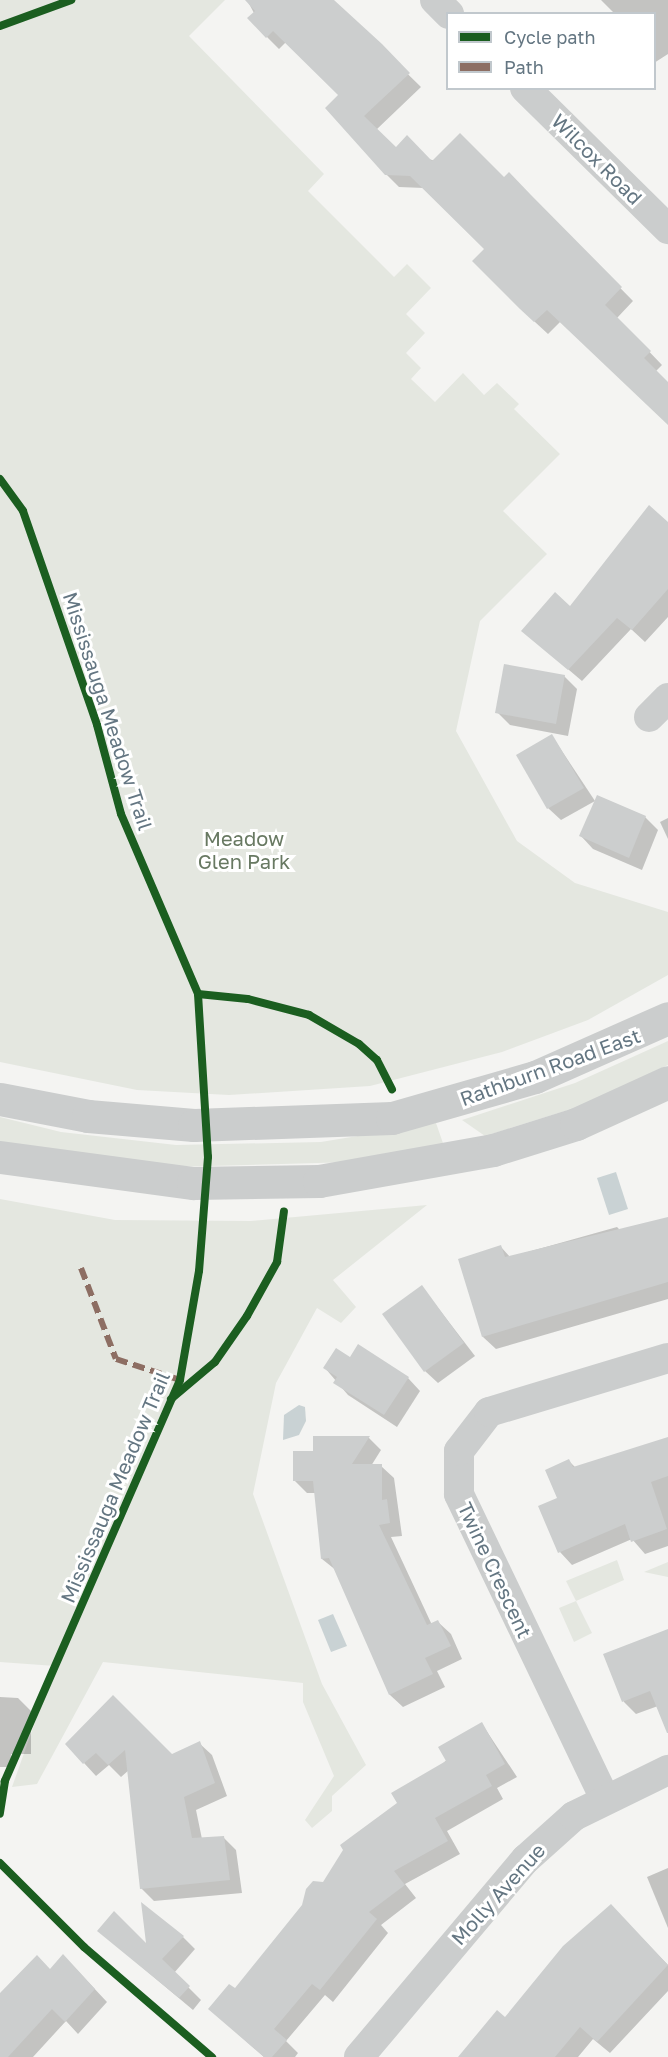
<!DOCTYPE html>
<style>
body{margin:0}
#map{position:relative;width:668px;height:2057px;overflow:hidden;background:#f4f4f2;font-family:"Golos Text",sans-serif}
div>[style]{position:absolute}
.green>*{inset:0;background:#e4e7e0}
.water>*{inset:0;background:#c9d2d4}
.shadow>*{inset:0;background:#0003}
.building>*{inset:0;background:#cccece}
.minor>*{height:30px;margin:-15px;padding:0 15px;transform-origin:15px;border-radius:15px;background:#cbcdcd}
.tertiary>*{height:33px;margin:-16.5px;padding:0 16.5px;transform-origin:16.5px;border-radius:16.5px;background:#cbcdcd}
.quiet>*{height:6px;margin-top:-3px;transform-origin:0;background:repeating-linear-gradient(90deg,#8d6e63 0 12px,transparent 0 18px)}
.cycleway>*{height:8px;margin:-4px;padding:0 4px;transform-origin:4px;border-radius:4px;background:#1b5e20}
span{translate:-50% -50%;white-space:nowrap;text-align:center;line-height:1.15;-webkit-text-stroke:6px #fff;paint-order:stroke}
.street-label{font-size:20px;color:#647682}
.park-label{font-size:20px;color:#687962}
.legend{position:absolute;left:446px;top:12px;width:210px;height:78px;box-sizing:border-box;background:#fff;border:2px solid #c1c8cd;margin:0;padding:8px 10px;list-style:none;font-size:18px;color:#647682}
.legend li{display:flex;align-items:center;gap:12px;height:30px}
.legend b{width:30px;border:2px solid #c1c8cd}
</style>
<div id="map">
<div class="green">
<i style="clip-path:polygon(0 0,225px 0,189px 36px,324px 174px,308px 191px,394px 277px,407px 264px,431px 288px,406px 314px,425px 333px,406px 353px,421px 368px,411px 379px,435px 402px,463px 373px,484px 395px,497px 383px,519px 404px,514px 409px,560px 454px,503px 511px,547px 554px,480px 621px,456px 731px,517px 841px,575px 883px,668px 912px,668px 975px,588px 1020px,502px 1052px,370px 1086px,229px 1095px,137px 1090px,0 1062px)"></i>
<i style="clip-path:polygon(668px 1041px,668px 1065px,581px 1106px,485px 1136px,462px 1120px,575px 1083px)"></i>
<i style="clip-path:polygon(0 1117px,61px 1132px,176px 1145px,321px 1142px,436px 1123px,444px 1146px,354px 1162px,173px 1167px,0 1143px)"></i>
<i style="clip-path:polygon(0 1199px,115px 1220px,251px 1221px,427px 1205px,333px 1280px,356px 1307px,341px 1323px,317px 1308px,276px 1383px,253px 1494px,322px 1684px,366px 1765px,332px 1796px,332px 1811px,312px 1828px,305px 1820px,334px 1776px,303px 1702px,303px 1683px,103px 1662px,37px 1784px,12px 1787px,55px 1666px,0 1662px)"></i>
<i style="clip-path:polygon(617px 1560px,624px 1580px,576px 1601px,592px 1633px,574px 1642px,559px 1608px,576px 1601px,566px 1581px)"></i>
<i style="clip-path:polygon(668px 1562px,668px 1577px,644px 1572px)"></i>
</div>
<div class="water">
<i style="clip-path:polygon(616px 1172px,628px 1209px,609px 1215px,597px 1178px)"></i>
<i style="clip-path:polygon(299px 1405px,305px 1407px,306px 1421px,299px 1435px,283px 1440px,284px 1415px)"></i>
<i style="clip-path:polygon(333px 1614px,347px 1646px,331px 1652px,318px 1620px)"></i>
</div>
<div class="shadow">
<i style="clip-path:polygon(247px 0,332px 0,421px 87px,376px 130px,396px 149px,521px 187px,633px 301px,617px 318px,662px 365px,655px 372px,668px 384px,668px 424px,561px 321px,548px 334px,535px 322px,474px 261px,486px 249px,424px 188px,399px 187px,386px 174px,340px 96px,286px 42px,279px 49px,267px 37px)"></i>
<i style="clip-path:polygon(601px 0,668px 0,668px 54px,654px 63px,654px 14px,615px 14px)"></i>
<i style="clip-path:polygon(668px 524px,668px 617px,645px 642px,631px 629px,582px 681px,523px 631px,570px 608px)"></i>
<i style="clip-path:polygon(564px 676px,577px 689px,568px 736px,510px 725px,497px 712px)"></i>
<i style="clip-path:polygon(552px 736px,595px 801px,561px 820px,548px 808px)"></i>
<i style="clip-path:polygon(645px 817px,658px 830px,642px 870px,593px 849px,581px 836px)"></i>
<i style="clip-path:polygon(668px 818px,668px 839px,660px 822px)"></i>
<i style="clip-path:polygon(668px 1220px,668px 1299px,496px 1349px,483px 1337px,501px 1247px,510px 1257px,617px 1227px,622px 1232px)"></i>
<i style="clip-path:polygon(422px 1287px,475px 1356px,438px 1383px,425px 1371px)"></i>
<i style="clip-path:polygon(351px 1359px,408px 1378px,420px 1391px,397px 1427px,348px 1395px,325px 1368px)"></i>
<i style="clip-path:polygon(315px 1438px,369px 1438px,381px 1450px,371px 1466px,381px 1466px,394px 1478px,402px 1536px,391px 1537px,432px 1625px,438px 1622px,451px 1634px,462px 1659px,437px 1671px,445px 1687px,403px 1707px,390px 1695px,337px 1571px,322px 1559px,316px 1493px,307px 1493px,294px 1480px,315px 1452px)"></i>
<i style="clip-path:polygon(668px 1438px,668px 1546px,645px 1554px,632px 1539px,572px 1565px,560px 1552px,559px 1499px,569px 1461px,576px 1468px)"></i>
<i style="clip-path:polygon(668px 1630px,668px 1717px,658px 1706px,636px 1714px,624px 1702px,605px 1655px)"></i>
<i style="clip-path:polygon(0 1697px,18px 1698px,31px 1711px,31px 1754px,11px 1754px,10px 1767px,0 1767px)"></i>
<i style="clip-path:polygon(113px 1697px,172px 1755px,199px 1743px,212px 1755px,227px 1796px,196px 1810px,202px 1839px,223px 1837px,236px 1850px,242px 1893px,154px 1901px,141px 1888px,129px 1770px,121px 1777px,109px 1765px,96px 1776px,84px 1763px)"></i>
<i style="clip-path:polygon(482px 1724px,517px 1777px,497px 1788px,503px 1799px,447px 1831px,460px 1854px,405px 1884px,416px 1898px,381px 1925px,388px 1933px,333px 2002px,325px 1995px,286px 2041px,298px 2053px,295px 2057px,264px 2057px,210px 2009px,235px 1990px,324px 1884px)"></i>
<i style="clip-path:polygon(668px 1868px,668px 1928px,647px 1877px)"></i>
<i style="clip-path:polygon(611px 1906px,668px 1965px,668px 1991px,610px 2053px,593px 2039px,578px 2057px,459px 2057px,505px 2019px)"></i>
<i style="clip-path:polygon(99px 1931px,148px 1947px,183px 1937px,195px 1949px,174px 1973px,201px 2000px,193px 2010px)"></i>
<i style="clip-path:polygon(76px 1969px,107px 2002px,78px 2034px,66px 2021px,33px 2057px,0 2057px,0 1995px,51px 1970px)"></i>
</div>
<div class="building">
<i style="clip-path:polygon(245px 0,334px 0,382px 44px,410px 73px,364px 116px,396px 147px,407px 135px,432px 161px,460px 133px,504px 177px,509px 172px,531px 195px,622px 287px,605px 305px,651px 351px,644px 358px,668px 382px,668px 425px,547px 310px,534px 322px,520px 309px,472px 261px,484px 249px,410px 176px,385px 175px,325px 108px,338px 95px,273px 31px,266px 38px,247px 18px,255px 11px)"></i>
<i style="clip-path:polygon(649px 505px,668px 522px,668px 589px,632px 630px,617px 618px,568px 670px,521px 631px,555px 592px,570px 606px)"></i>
<i style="clip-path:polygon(504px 664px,565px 675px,556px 724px,495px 713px)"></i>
<i style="clip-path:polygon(552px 734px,584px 788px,547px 809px,516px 755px)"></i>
<i style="clip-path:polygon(597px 795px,646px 816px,629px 858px,579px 836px)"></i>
<i style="clip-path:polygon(668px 1217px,668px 1282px,482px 1337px,458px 1259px,501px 1245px,505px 1257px)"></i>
<i style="clip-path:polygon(422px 1285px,464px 1343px,424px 1372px,382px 1314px)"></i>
<i style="clip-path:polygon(358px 1344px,409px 1377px,384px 1415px,333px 1383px,337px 1377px,323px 1368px,336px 1348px,350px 1357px)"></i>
<i style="clip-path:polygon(313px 1436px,370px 1436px,352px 1464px,382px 1464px,382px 1500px,387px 1499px,390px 1523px,379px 1525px,427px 1625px,438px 1620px,451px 1646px,425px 1658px,433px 1674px,389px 1695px,329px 1558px,321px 1559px,313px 1481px,293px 1481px,293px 1451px,313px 1451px)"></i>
<i style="clip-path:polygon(668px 1437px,668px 1476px,651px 1482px,667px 1529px,631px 1542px,625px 1524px,558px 1553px,538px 1506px,557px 1498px,545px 1470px,569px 1459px,573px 1467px)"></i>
<i style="clip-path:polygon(668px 1629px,668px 1733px,667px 1733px,650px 1691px,622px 1702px,603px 1654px)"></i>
<i style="clip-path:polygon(113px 1695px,172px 1754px,200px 1741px,215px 1783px,184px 1797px,192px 1838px,224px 1836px,230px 1880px,140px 1889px,125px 1750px,108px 1765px,96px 1753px,83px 1764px,65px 1744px)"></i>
<i style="clip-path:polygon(482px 1722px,505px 1764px,486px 1775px,492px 1786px,435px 1818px,448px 1841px,394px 1871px,405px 1885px,369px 1912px,377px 1919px,320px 1990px,312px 1984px,274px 2029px,287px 2040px,272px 2057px,264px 2057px,208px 2009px,229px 1984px,235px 1988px,302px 1905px,306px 1889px,313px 1881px,323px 1882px,343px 1850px,340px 1845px,397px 1803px,391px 1793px,446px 1761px,438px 1747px)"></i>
<i style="clip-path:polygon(141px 1902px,184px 1936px,162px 1959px,190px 1986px,179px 1998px,97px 1931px,114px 1911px,146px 1943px)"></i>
<i style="clip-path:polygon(611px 1904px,668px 1965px,597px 2042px,580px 2027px,555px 2057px,458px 2057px,497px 2010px,505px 2017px,563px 1946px)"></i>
<i style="clip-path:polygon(63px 1954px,95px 1989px,65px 2022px,52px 2009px,8px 2057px,0 2057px,0 1993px,37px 1955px,50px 1969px)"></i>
</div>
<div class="minor">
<i style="left:435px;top:0;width:20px;rotate:45deg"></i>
<i style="left:525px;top:88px;width:201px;rotate:44.6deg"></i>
<i style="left:649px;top:717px;width:27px;rotate:-45deg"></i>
<i style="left:605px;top:1799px;width:338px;rotate:-115.6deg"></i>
<i style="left:459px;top:1494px;width:43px;rotate:-90deg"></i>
<i style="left:459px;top:1451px;width:49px;rotate:-52.4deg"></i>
<i style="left:489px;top:1412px;width:187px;rotate:-16.8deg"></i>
<i style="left:359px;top:2057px;width:259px;rotate:-49.9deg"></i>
<i style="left:526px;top:1859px;width:64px;rotate:-41.9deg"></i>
<i style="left:574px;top:1816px;width:105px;rotate:-26.1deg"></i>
</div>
<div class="tertiary">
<i style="left:0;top:1099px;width:90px;rotate:10.9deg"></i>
<i style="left:88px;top:1116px;width:106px;rotate:4.9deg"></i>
<i style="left:194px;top:1125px;width:198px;rotate:-2deg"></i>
<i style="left:392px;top:1118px;width:149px;rotate:-16deg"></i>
<i style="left:535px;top:1077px;width:145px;rotate:-23.9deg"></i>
<i style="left:0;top:1157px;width:195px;rotate:7.7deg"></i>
<i style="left:193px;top:1183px;width:126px;rotate:-0.9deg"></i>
<i style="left:319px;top:1181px;width:177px;rotate:-10.1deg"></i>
<i style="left:493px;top:1150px;width:87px;rotate:-17.4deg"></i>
<i style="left:576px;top:1124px;width:101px;rotate:-24.5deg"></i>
</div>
<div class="quiet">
<i style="left:81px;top:1268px;width:97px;rotate:69deg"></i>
<i style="left:116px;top:1359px;width:67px;rotate:18.2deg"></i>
</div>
<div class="cycleway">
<i style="left:0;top:26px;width:76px;rotate:-20.1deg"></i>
<i style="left:0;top:479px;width:39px;rotate:54deg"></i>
<i style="left:23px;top:511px;width:226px;rotate:70.9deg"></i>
<i style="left:97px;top:725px;width:92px;rotate:74.9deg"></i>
<i style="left:121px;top:814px;width:196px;rotate:66.8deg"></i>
<i style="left:198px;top:994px;width:163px;rotate:86.5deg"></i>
<i style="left:208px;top:1157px;width:114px;rotate:94.5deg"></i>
<i style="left:199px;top:1271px;width:111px;rotate:99.9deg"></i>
<i style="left:180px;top:1380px;width:438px;rotate:113.6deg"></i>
<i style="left:5px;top:1781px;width:33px;rotate:99deg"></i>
<i style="left:198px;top:994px;width:50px;rotate:5.7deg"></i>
<i style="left:248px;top:999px;width:63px;rotate:14.7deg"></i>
<i style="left:309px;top:1015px;width:58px;rotate:30.1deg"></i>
<i style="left:359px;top:1044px;width:24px;rotate:42deg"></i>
<i style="left:377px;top:1060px;width:33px;rotate:63deg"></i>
<i style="left:171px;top:1399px;width:57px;rotate:-40.1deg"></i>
<i style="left:215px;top:1362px;width:56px;rotate:-55.2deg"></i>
<i style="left:247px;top:1316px;width:62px;rotate:-60.9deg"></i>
<i style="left:277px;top:1262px;width:51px;rotate:-82.2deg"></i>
<i style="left:0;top:1863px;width:119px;rotate:45deg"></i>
<i style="left:84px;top:1947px;width:169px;rotate:40.7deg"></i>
</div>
<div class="street-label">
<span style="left:597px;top:159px;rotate:45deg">Wilcox Road</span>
<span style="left:108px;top:711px;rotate:72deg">Mississauga Meadow Trail</span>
<span style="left:550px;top:1067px;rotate:-20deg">Rathburn Road East</span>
<span style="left:115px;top:1487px;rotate:-67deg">Mississauga Meadow Trail</span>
<span style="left:495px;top:1570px;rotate:65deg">Twine Crescent</span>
<span style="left:498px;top:1894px;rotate:-48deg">Molly Avenue</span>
</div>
<div class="park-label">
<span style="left:244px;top:850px">Meadow<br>Glen Park</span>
</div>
<ul class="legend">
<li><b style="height:8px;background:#1b5e20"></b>Cycle path</li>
<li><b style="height:8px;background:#8d6e63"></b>Path</li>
</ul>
</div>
